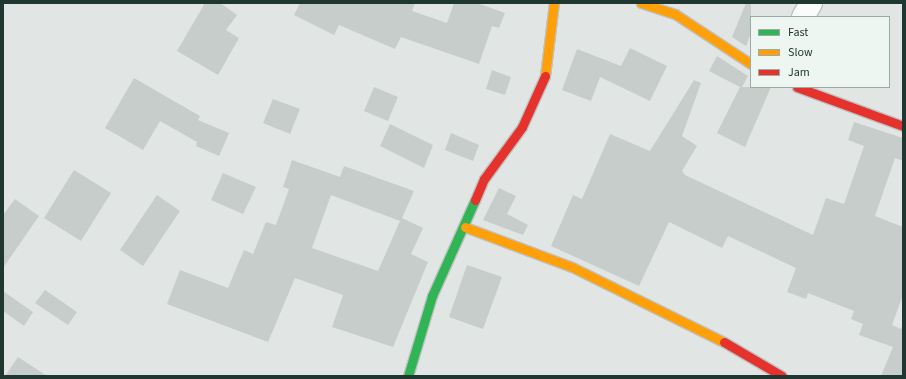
<!DOCTYPE html>
<style>
body{margin:0}
#map{position:relative;width:906px;height:379px;overflow:hidden;background:#e1e6e4;font-family:"Source Sans 3",sans-serif}
div>[style]{position:absolute}
.building>*{inset:0;background:#c7cdcb}
.roads{filter:drop-shadow(1px 0 #bec3c1) drop-shadow(-1px 0 #bec3c1) drop-shadow(0 1px #bec3c1) drop-shadow(0 -1px #bec3c1)}
.street>*{height:22px;margin:-11px;padding:0 11px;transform-origin:11px;border-radius:11px;background:#fafbfb}
.fast>*{height:9px;margin:-4.5px;padding:0 4.5px;transform-origin:4.5px;border-radius:4.5px;background:#30b455}
.slow>*{height:9px;margin:-4.5px;padding:0 4.5px;transform-origin:4.5px;border-radius:4.5px;background:#ff9f0a}
.jam>*{height:9px;margin:-4.5px;padding:0 4.5px;transform-origin:4.5px;border-radius:4.5px;background:#e5322d}
span{translate:-50% -50%;white-space:nowrap;text-align:center;line-height:1.15;-webkit-text-stroke:3.5px #eef6f2;paint-order:stroke}
.frame{position:absolute;inset:0;border:4px solid #203731;pointer-events:none}
.legend{position:absolute;left:750px;top:16px;width:140px;height:72px;box-sizing:border-box;background:#eef6f2;border:1px solid #9caaa5;margin:0;padding:5px 7px;list-style:none;font-size:12px;color:#203731}
.legend li{display:flex;align-items:center;gap:8px;height:20px}
.legend b{width:20px;border:1px solid #9caaa5}
</style>
<div id="map">
<div class="building">
<i style="clip-path:polygon(205px 3px,220px 3px,237px 15px,226px 30px,239px 38px,218px 75px,177px 51px)"></i>
<i style="clip-path:polygon(300px 3px,415px 3px,412px 11px,447px 23px,454px 3px,477px 3px,505px 13px,499px 28px,492px 26px,479px 64px,401px 37px,395px 49px,339px 25px,334px 35px,294px 15px)"></i>
<i style="clip-path:polygon(746px 3px,751px 3px,751px 33px,746px 46px,732px 37px)"></i>
<i style="clip-path:polygon(630px 48px,667px 66px,650px 101px,600px 77px,591px 101px,562px 90px,577px 49px,621px 66px)"></i>
<i style="clip-path:polygon(717px 56px,748px 76px,742px 87px,771px 87px,745px 147px,717px 133px,740px 87px,709px 71px)"></i>
<i style="clip-path:polygon(492px 70px,511px 77px,505px 95px,486px 89px)"></i>
<i style="clip-path:polygon(134px 78px,200px 116px,198px 120px,229px 133px,219px 156px,196px 146px,197px 142px,160px 121px,143px 150px,105px 128px)"></i>
<i style="clip-path:polygon(694px 80px,701px 83px,682px 136px,697px 146px,682px 171px,685px 175px,813px 235px,826px 198px,844px 204px,864px 146px,848px 140px,854px 122px,903px 138px,903px 161px,895px 158px,875px 216px,903px 227px,903px 295px,892px 325px,901px 329px,903px 324px,903px 376px,881px 376px,893px 347px,859px 335px,863px 324px,851px 319px,854px 311px,808px 293px,806px 299px,787px 292px,796px 268px,728px 236px,722px 248px,669px 222px,639px 286px,551px 246px,573px 195px,582px 199px,610px 134px,650px 151px)"></i>
<i style="clip-path:polygon(374px 87px,398px 97px,388px 121px,364px 111px)"></i>
<i style="clip-path:polygon(273px 99px,300px 109px,290px 134px,263px 123px)"></i>
<i style="clip-path:polygon(390px 124px,433px 145px,424px 168px,380px 146px)"></i>
<i style="clip-path:polygon(451px 133px,479px 145px,473px 161px,445px 150px)"></i>
<i style="clip-path:polygon(evenodd,292px 160px,340px 177px,344px 166px,414px 191px,402px 218px,423px 228px,411px 254px,428px 262px,393px 347px,332px 327px,343px 295px,295px 278px,268px 342px,167px 304px,180px 270px,228px 288px,244px 250px,253px 254px,266px 222px,276px 225px,289px 189px,283px 187px,292px 160px,331px 195px,400px 221px,378px 271px,312px 248px,331px 195px)"></i>
<i style="clip-path:polygon(74px 170px,111px 193px,81px 241px,44px 218px)"></i>
<i style="clip-path:polygon(223px 173px,256px 187px,243px 214px,211px 200px)"></i>
<i style="clip-path:polygon(499px 188px,516px 196px,507px 214px,528px 225px,523px 235px,483px 220px)"></i>
<i style="clip-path:polygon(157px 195px,180px 211px,143px 266px,120px 250px)"></i>
<i style="clip-path:polygon(15px 199px,39px 216px,3px 268px,3px 215px)"></i>
<i style="clip-path:polygon(467px 265px,502px 277px,483px 329px,449px 317px)"></i>
<i style="clip-path:polygon(45px 290px,77px 312px,68px 325px,35px 303px)"></i>
<i style="clip-path:polygon(3px 291px,33px 312px,24px 326px,3px 311px)"></i>
<i style="clip-path:polygon(18px 357px,47px 376px,5px 376px)"></i>
</div>
<div class="roads">
<div class="street">
<i style="left:803px;top:17px;width:16px;rotate:-60deg"></i>
</div>
<div class="fast">
<i style="left:408px;top:376px;width:84px;rotate:-73.3deg"></i>
<i style="left:432px;top:296px;width:105px;rotate:-65.9deg"></i>
</div>
<div class="slow">
<i style="left:641px;top:3px;width:36px;rotate:18deg"></i>
<i style="left:675px;top:14px;width:91px;rotate:33.3deg"></i>
<i style="left:545px;top:76px;width:74px;rotate:-83deg"></i>
<i style="left:465px;top:227px;width:114px;rotate:20.5deg"></i>
<i style="left:572px;top:267px;width:169px;rotate:26.3deg"></i>
</div>
<div class="jam">
<i style="left:797px;top:87px;width:113px;rotate:20.2deg"></i>
<i style="left:475px;top:200px;width:23px;rotate:-67deg"></i>
<i style="left:484px;top:179px;width:64px;rotate:-53.8deg"></i>
<i style="left:522px;top:127px;width:56px;rotate:-65.7deg"></i>
<i style="left:724px;top:342px;width:67px;rotate:30.4deg"></i>
</div>
</div>
<div class="frame"></div>
<ul class="legend">
<li><b style="height:5px;background:#30b455"></b>Fast</li>
<li><b style="height:5px;background:#ff9f0a"></b>Slow</li>
<li><b style="height:5px;background:#e5322d"></b>Jam</li>
</ul>
</div>
